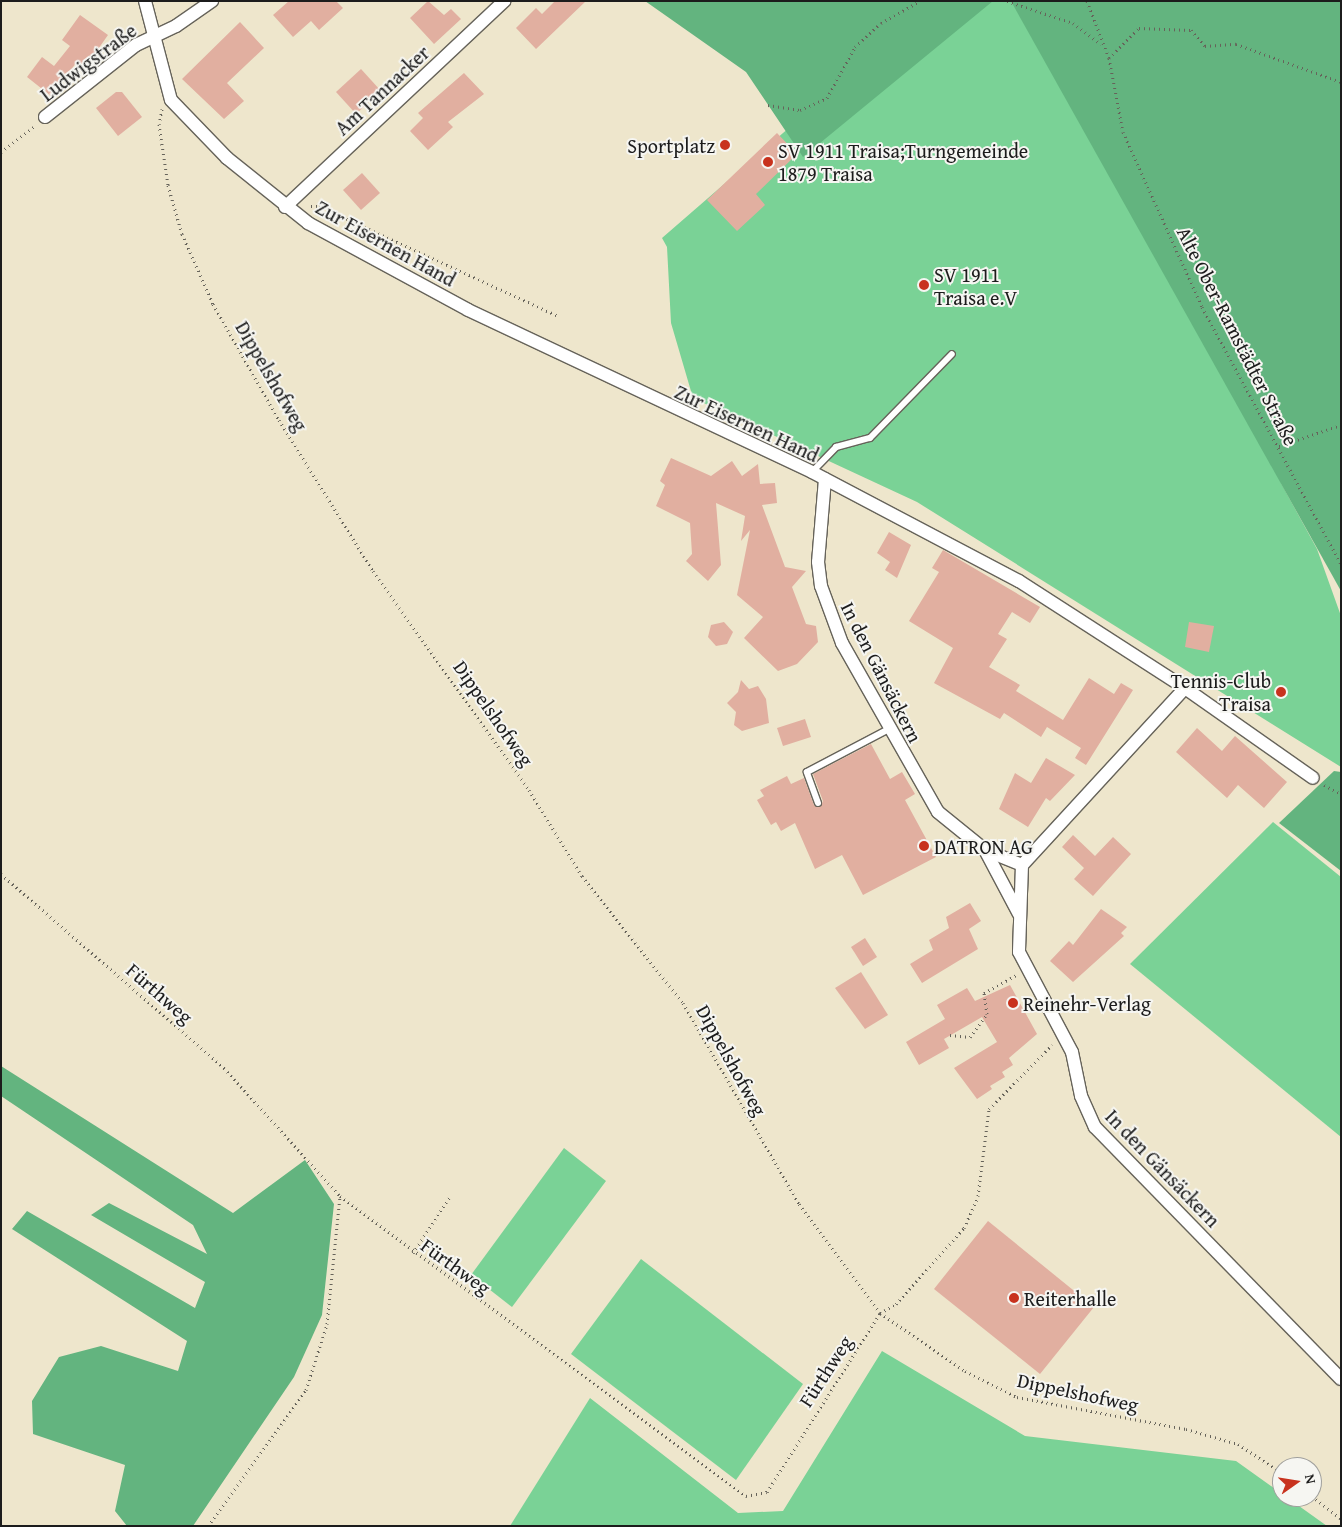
<!DOCTYPE html>
<meta charset="utf-8">
<style>
body{margin:0}
#map{position:relative;width:1342px;height:1527px;overflow:hidden;background:#eee6cc;font-family:"Gentium Book Plus",serif}
div>[style]{position:absolute}
.green>*{inset:0;background:#7ad296}
.forest>*{inset:0;background:#63b47f}
.building>*{inset:0;background:#e1afa0}
.path>*{height:3px;margin-top:-1.5px;transform-origin:0;background:repeating-linear-gradient(90deg,#66635a 0 1px,transparent 0 5px)}
.roads{filter:drop-shadow(1px 0 #66635a) drop-shadow(-1px 0 #66635a) drop-shadow(0 1px #66635a) drop-shadow(0 -1px #66635a)}
.service>*{height:6px;margin:-3px;padding:0 3px;transform-origin:3px;border-radius:3px;background:#fff}
.minor>*{height:12px;margin:-6px;padding:0 6px;transform-origin:6px;border-radius:6px;background:#fff}
.dots>*{width:14px;height:14px;translate:-50% -50%;box-sizing:border-box;border:2px solid #f6f6f2;border-radius:50%}
span{translate:-50% -50%;white-space:nowrap;text-align:center;line-height:1.15;-webkit-text-stroke:4px #f6f6f2;paint-order:stroke}
.street-label{font-size:20px;color:#1c1c1c}
.poi-label{font-size:20px;color:#1c1c1c}
.right{translate:-100% -50%;text-align:right}
.left{translate:0 -50%;text-align:left}
.frame{position:absolute;inset:0;border:2px solid #1c1c1c;pointer-events:none}
.north{position:absolute;left:1272px;top:1457px;width:50px;height:50px;box-sizing:border-box;background:#f6f6f2;border:1px solid #9f9f9c;border-radius:50%;rotate:77deg;font-size:14px;font-weight:700;line-height:20px;text-align:center;color:#1c1c1c}
.north::after{content:'';display:block;margin:auto;width:18px;height:22px;background:#c8321e;clip-path:polygon(50% 0,100% 100%,50% 72%,0 100%)}
</style>
<div id="map">
<div class="green">
<i style="clip-path:polygon(935px 1px,1078px 1px,1282px 485px,1317px 549px,1341px 616px,1341px 767px,917px 502px,693px 398px,671px 323px,667px 247px,662px 238px)"></i>
<i style="clip-path:polygon(1273px 822px,1341px 877px,1341px 1137px,1130px 964px)"></i>
<i style="clip-path:polygon(564px 1148px,606px 1181px,512px 1307px,471px 1275px)"></i>
<i style="clip-path:polygon(641px 1259px,803px 1384px,736px 1480px,571px 1354px)"></i>
<i style="clip-path:polygon(882px 1351px,1025px 1436px,1236px 1461px,1327px 1526px,510px 1526px,590px 1398px,738px 1513px,783px 1511px)"></i>
</div>
<div class="forest">
<i style="clip-path:polygon(645px 1px,993px 1px,803px 157px,746px 72px)"></i>
<i style="clip-path:polygon(1011px 1px,1341px 1px,1341px 591px,1012px 3px)"></i>
<i style="clip-path:polygon(1334px 771px,1341px 772px,1341px 871px,1279px 823px)"></i>
<i style="clip-path:polygon(1px 1066px,233px 1213px,305px 1160px,334px 1204px,322px 1315px,294px 1377px,193px 1526px,127px 1526px,115px 1511px,125px 1465px,33px 1434px,32px 1401px,59px 1357px,101px 1346px,178px 1371px,187px 1341px,12px 1229px,27px 1211px,195px 1308px,205px 1282px,91px 1215px,109px 1203px,207px 1254px,193px 1225px,1px 1096px)"></i>
</div>
<div class="building">
<i style="clip-path:polygon(289px 1px,336px 1px,343px 8px,319px 30px,311px 21px,293px 37px,273px 15px)"></i>
<i style="clip-path:polygon(428px 1px,444px 15px,451px 9px,461px 19px,434px 44px,410px 18px)"></i>
<i style="clip-path:polygon(555px 1px,586px 1px,536px 49px,516px 28px,536px 8px,542px 14px)"></i>
<i style="clip-path:polygon(80px 15px,108px 35px,84px 69px,76px 63px,51px 96px,27px 77px,42px 57px,54px 66px,70px 46px,62px 40px)"></i>
<i style="clip-path:polygon(240px 22px,264px 48px,227px 83px,244px 101px,224px 119px,182px 79px)"></i>
<i style="clip-path:polygon(361px 69px,381px 91px,356px 114px,336px 92px)"></i>
<i style="clip-path:polygon(464px 73px,484px 94px,448px 122px,453px 127px,428px 150px,410px 131px,423px 118px,418px 113px)"></i>
<i style="clip-path:polygon(116px 92px,122px 92px,142px 117px,118px 136px,96px 108px)"></i>
<i style="clip-path:polygon(777px 133px,797px 154px,756px 194px,765px 205px,737px 231px,707px 200px)"></i>
<i style="clip-path:polygon(362px 173px,380px 193px,361px 210px,343px 190px)"></i>
<i style="clip-path:polygon(671px 458px,711px 476px,732px 461px,742px 476px,758px 464px,760px 484px,775px 483px,777px 503px,762px 505px,785px 567px,806px 571px,792px 587px,806px 624px,816px 626px,818px 642px,797px 664px,778px 671px,744px 638px,763px 617px,737px 595px,750px 530px,741px 541px,745px 516px,716px 503px,721px 565px,708px 581px,686px 561px,692px 554px,690px 523px,656px 506px,665px 485px,660px 481px)"></i>
<i style="clip-path:polygon(889px 532px,911px 545px,897px 578px,885px 570px,890px 562px,877px 553px)"></i>
<i style="clip-path:polygon(943px 550px,1040px 607px,1030px 623px,1012px 612px,998px 634px,1007px 639px,989px 667px,1020px 685px,1016px 691px,1063px 720px,1089px 678px,1114px 694px,1121px 683px,1133px 690px,1086px 765px,1075px 758px,1081px 748px,1047px 727px,1041px 737px,1004px 713px,1000px 719px,934px 683px,953px 648px,909px 621px,939px 572px,932px 568px)"></i>
<i style="clip-path:polygon(724px 622px,733px 632px,727px 644px,716px 646px,708px 637px,711px 625px)"></i>
<i style="clip-path:polygon(1189px 622px,1214px 626px,1209px 652px,1185px 647px)"></i>
<i style="clip-path:polygon(741px 680px,749px 689px,758px 686px,766px 699px,769px 723px,742px 731px,734px 725px,736px 712px,727px 703px,738px 692px)"></i>
<i style="clip-path:polygon(805px 719px,811px 737px,783px 746px,777px 728px)"></i>
<i style="clip-path:polygon(1197px 728px,1222px 751px,1235px 736px,1287px 782px,1264px 808px,1238px 785px,1227px 798px,1176px 752px)"></i>
<i style="clip-path:polygon(871px 744px,890px 779px,902px 772px,915px 794px,905px 800px,936px 857px,863px 895px,842px 855px,815px 869px,795px 823px,781px 831px,776px 822px,771px 825px,757px 800px,764px 796px,760px 790px,787px 776px,791px 784px,804px 778px,814px 805px,820px 807px,823px 801px,813px 774px)"></i>
<i style="clip-path:polygon(1046px 758px,1075px 775px,1050px 801px,1046px 798px,1028px 827px,999px 809px,1015px 773px,1031px 783px)"></i>
<i style="clip-path:polygon(1073px 835px,1095px 856px,1113px 837px,1131px 854px,1093px 896px,1074px 879px,1084px 868px,1062px 847px)"></i>
<i style="clip-path:polygon(970px 903px,981px 921px,969px 929px,978px 949px,922px 983px,910px 964px,933px 950px,929px 940px,949px 928px,946px 917px)"></i>
<i style="clip-path:polygon(1101px 909px,1127px 927px,1121px 933px,1124px 936px,1073px 982px,1050px 961px,1069px 941px,1073px 945px)"></i>
<i style="clip-path:polygon(865px 938px,877px 957px,863px 966px,851px 947px)"></i>
<i style="clip-path:polygon(861px 972px,888px 1015px,865px 1029px,835px 988px)"></i>
<i style="clip-path:polygon(1010px 985px,1037px 1034px,1009px 1058px,1013px 1065px,1002px 1072px,1005px 1077px,990px 1086px,992px 1089px,977px 1099px,954px 1068px,997px 1042px,982px 1017px,944px 1039px,949px 1048px,919px 1065px,906px 1042px,945px 1019px,937px 1005px,967px 988px,975px 1001px)"></i>
<i style="clip-path:polygon(988px 1221px,1094px 1307px,1040px 1374px,934px 1289px)"></i>
</div>
<div class="path">
<i style="left:1007px;top:1px;width:70px;rotate:18.4deg"></i>
<i style="left:1073px;top:23px;width:35px;rotate:37deg"></i>
<i style="left:1087px;top:1px;width:61px;rotate:68.9deg"></i>
<i style="left:1109px;top:58px;width:75px;rotate:79.3deg"></i>
<i style="left:1123px;top:132px;width:192px;rotate:65.7deg"></i>
<i style="left:1202px;top:307px;width:292px;rotate:61.6deg"></i>
<i style="left:1109px;top:58px;width:42px;rotate:-45deg"></i>
<i style="left:1139px;top:28px;width:52px;rotate:2.2deg"></i>
<i style="left:1191px;top:30px;width:21px;rotate:49deg"></i>
<i style="left:1205px;top:46px;width:31px;rotate:-4deg"></i>
<i style="left:1236px;top:44px;width:112px;rotate:19.9deg"></i>
<i style="left:768px;top:105px;width:32px;rotate:9deg"></i>
<i style="left:800px;top:110px;width:30px;rotate:-24deg"></i>
<i style="left:827px;top:98px;width:58px;rotate:-61.2deg"></i>
<i style="left:855px;top:47px;width:35px;rotate:-43deg"></i>
<i style="left:881px;top:23px;width:45px;rotate:-29.4deg"></i>
<i style="left:162px;top:109px;width:15px;rotate:101deg"></i>
<i style="left:159px;top:124px;width:62px;rotate:81.6deg"></i>
<i style="left:168px;top:185px;width:51px;rotate:74.1deg"></i>
<i style="left:182px;top:234px;width:77px;rotate:66.1deg"></i>
<i style="left:213px;top:304px;width:133px;rotate:60.4deg"></i>
<i style="left:279px;top:420px;width:178px;rotate:58.1deg"></i>
<i style="left:373px;top:571px;width:269px;rotate:54.5deg"></i>
<i style="left:529px;top:790px;width:101px;rotate:58.4deg"></i>
<i style="left:582px;top:876px;width:162px;rotate:51.5deg"></i>
<i style="left:683px;top:1003px;width:232px;rotate:60deg"></i>
<i style="left:799px;top:1204px;width:136px;rotate:53.4deg"></i>
<i style="left:880px;top:1313px;width:103px;rotate:34.3deg"></i>
<i style="left:965px;top:1371px;width:58px;rotate:26.6deg"></i>
<i style="left:1017px;top:1397px;width:172px;rotate:10.7deg"></i>
<i style="left:1186px;top:1429px;width:54px;rotate:16.1deg"></i>
<i style="left:1238px;top:1444px;width:53px;rotate:33.4deg"></i>
<i style="left:1px;top:152px;width:43px;rotate:-37.4deg"></i>
<i style="left:311px;top:206px;width:8px"></i>
<i style="left:319px;top:206px;width:263px;rotate:24.7deg"></i>
<i style="left:1279px;top:446px;width:65px;rotate:-18.7deg"></i>
<i style="left:1324px;top:785px;width:19px;rotate:28deg"></i>
<i style="left:1px;top:874px;width:296px;rotate:41deg"></i>
<i style="left:224px;top:1068px;width:173px;rotate:47.8deg"></i>
<i style="left:340px;top:1196px;width:505px;rotate:36.46deg"></i>
<i style="left:746px;top:1496px;width:21px;rotate:-11deg"></i>
<i style="left:767px;top:1492px;width:212px;rotate:-57.7deg"></i>
<i style="left:880px;top:1313px;width:18px;rotate:-29deg"></i>
<i style="left:896px;top:1304px;width:102px;rotate:-48.2deg"></i>
<i style="left:964px;top:1228px;width:35px;rotate:-66deg"></i>
<i style="left:978px;top:1196px;width:88px;rotate:-82.8deg"></i>
<i style="left:989px;top:1109px;width:90px;rotate:-45.5deg"></i>
<i style="left:950px;top:1035px;width:20px;rotate:6deg"></i>
<i style="left:970px;top:1037px;width:29px;rotate:-54deg"></i>
<i style="left:987px;top:1014px;width:21px;rotate:-98deg"></i>
<i style="left:984px;top:993px;width:37px;rotate:-29deg"></i>
<i style="left:413px;top:1253px;width:69px;rotate:-56.8deg"></i>
<i style="left:1312px;top:1496px;width:37px;rotate:38deg"></i>
<i style="left:208px;top:1526px;width:168px;rotate:-54.2deg"></i>
<i style="left:306px;top:1390px;width:69px;rotate:-72.3deg"></i>
<i style="left:327px;top:1324px;width:128px;rotate:-84.2deg"></i>
</div>
<div class="roads">
<div class="service">
<i style="left:812px;top:472px;width:35px;rotate:-46deg"></i>
<i style="left:836px;top:447px;width:35px;rotate:-15deg"></i>
<i style="left:870px;top:438px;width:117px;rotate:-45.7deg"></i>
<i style="left:818px;top:803px;width:33px;rotate:-110deg"></i>
<i style="left:807px;top:772px;width:93px;rotate:-27.7deg"></i>
</div>
<div class="minor">
<i style="left:145px;top:1px;width:102px;rotate:75.3deg"></i>
<i style="left:171px;top:100px;width:81px;rotate:46deg"></i>
<i style="left:227px;top:158px;width:104px;rotate:38.7deg"></i>
<i style="left:308px;top:223px;width:182px;rotate:28.5deg"></i>
<i style="left:468px;top:310px;width:380px;rotate:25.2deg"></i>
<i style="left:812px;top:472px;width:234px;rotate:27.8deg"></i>
<i style="left:1019px;top:581px;width:197px;rotate:32.8deg"></i>
<i style="left:1185px;top:688px;width:156px;rotate:35.1deg"></i>
<i style="left:45px;top:117px;width:116px;rotate:-38.4deg"></i>
<i style="left:136px;top:45px;width:44px;rotate:-25.4deg"></i>
<i style="left:176px;top:26px;width:44px;rotate:-34.8deg"></i>
<i style="left:285px;top:207px;width:301px;rotate:-43.2deg"></i>
<i style="left:825px;top:479px;width:83px;rotate:94.8deg"></i>
<i style="left:818px;top:562px;width:24px;rotate:83deg"></i>
<i style="left:821px;top:586px;width:61px;rotate:69.8deg"></i>
<i style="left:842px;top:643px;width:194px;rotate:60.4deg"></i>
<i style="left:938px;top:812px;width:60px;rotate:39deg"></i>
<i style="left:985px;top:850px;width:40px;rotate:22deg"></i>
<i style="left:1185px;top:688px;width:241px;rotate:132.6deg"></i>
<i style="left:1022px;top:865px;width:87px;rotate:92deg"></i>
<i style="left:1019px;top:952px;width:113px;rotate:62.1deg"></i>
<i style="left:1072px;top:1052px;width:45px;rotate:78.4deg"></i>
<i style="left:1081px;top:1096px;width:34px;rotate:66deg"></i>
<i style="left:1095px;top:1127px;width:352px;rotate:45.7deg"></i>
<i style="left:985px;top:850px;width:72px;rotate:62deg"></i>
</div>
</div>
<div class="dots">
<i style="left:725px;top:145px;background:#c8321e"></i>
<i style="left:768px;top:162px;background:#c8321e"></i>
<i style="left:924px;top:285px;background:#c8321e"></i>
<i style="left:1281px;top:692px;background:#c8321e"></i>
<i style="left:924px;top:846px;background:#c8321e"></i>
<i style="left:1013px;top:1003px;background:#c8321e"></i>
<i style="left:1014px;top:1298px;background:#c8321e"></i>
</div>
<div class="street-label">
<span style="left:88px;top:62px;rotate:-37deg">Ludwigstraße</span>
<span style="left:382px;top:90px;rotate:-43deg">Am Tannacker</span>
<span style="left:386px;top:243px;rotate:29deg">Zur Eisernen Hand</span>
<span style="left:1238px;top:336px;rotate:63deg">Alte Ober-Ramstädter Straße</span>
<span style="left:272px;top:376px;rotate:60deg">Dippelshofweg</span>
<span style="left:747px;top:423px;rotate:25deg">Zur Eisernen Hand</span>
<span style="left:882px;top:672px;rotate:63deg">In den Gänsäckern</span>
<span style="left:494px;top:713px;rotate:55deg">Dippelshofweg</span>
<span style="left:160px;top:993px;rotate:41deg">Fürthweg</span>
<span style="left:732px;top:1060px;rotate:61deg">Dippelshofweg</span>
<span style="left:1163px;top:1168px;rotate:46deg">In den Gänsäckern</span>
<span style="left:456px;top:1266px;rotate:36deg">Fürthweg</span>
<span style="left:825px;top:1371px;rotate:-57deg">Fürthweg</span>
<span style="left:1078px;top:1392px;rotate:12deg">Dippelshofweg</span>
</div>
<div class="poi-label">
<span class="right" style="left:715px;top:145px">Sportplatz</span>
<span class="left" style="left:778px;top:162px">SV 1911 Traisa;Turngemeinde<br>1879 Traisa</span>
<span class="left" style="left:934px;top:286px">SV 1911<br>Traisa e.V</span>
<span class="right" style="left:1271px;top:692px">Tennis-Club<br>Traisa</span>
<span class="left" style="left:934px;top:846px">DATRON AG</span>
<span class="left" style="left:1023px;top:1003px">Reinehr-Verlag</span>
<span class="left" style="left:1024px;top:1298px">Reiterhalle</span>
</div>
<div class="frame"></div>
<div class="north">N</div>
</div>
